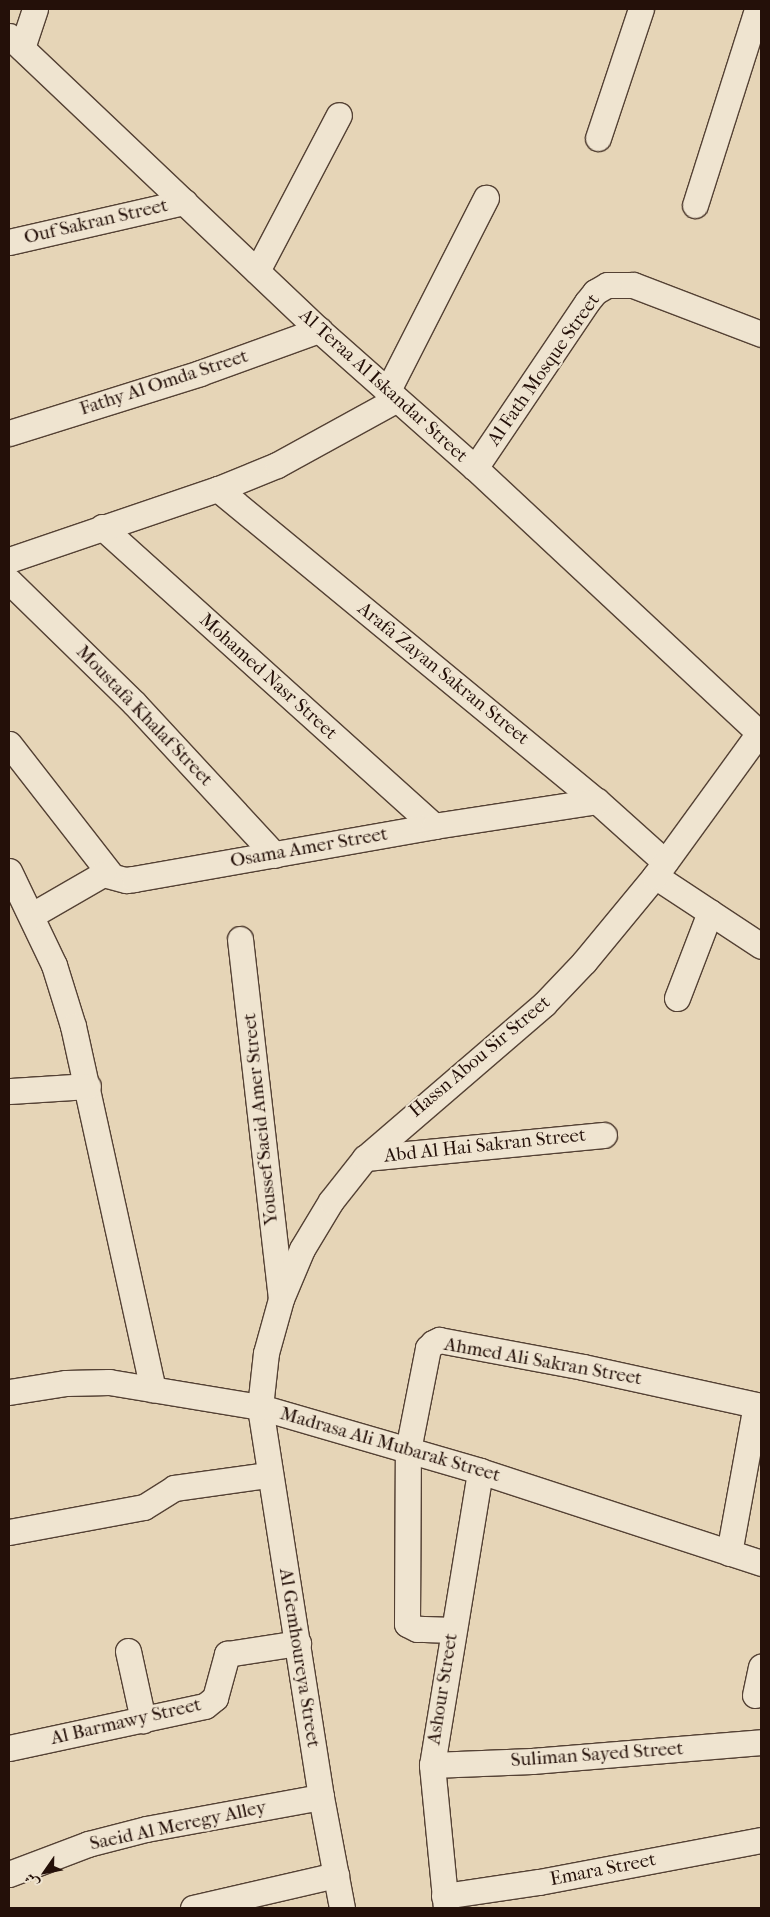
<!DOCTYPE html>
<meta charset="utf-8">
<style>
body{margin:0}
#map{position:relative;width:770px;height:1917px;overflow:hidden;background:#e6d5b7;font-family:"IM FELL French Canon",Amiri,serif}
div>[style]{position:absolute}
.roads{filter:drop-shadow(1px 0 #544134) drop-shadow(-1px 0 #544134) drop-shadow(0 1px #544134) drop-shadow(0 -1px #544134)}
.minor>*{height:25px;margin:-12.5px;padding:0 12.5px;transform-origin:12.5px;border-radius:12.5px;background:#efe4d0}
span{translate:-50% -50%;white-space:nowrap;text-align:center;line-height:1.15;-webkit-text-stroke:4.5px #efe4d0;paint-order:stroke}
.street-label{font-size:19px;color:#241009}
.frame{position:absolute;inset:0;border:10px solid #241009;pointer-events:none}
.north{position:absolute;left:20px;top:1847px;width:50px;height:50px;-webkit-text-stroke:4px #efe4d0;paint-order:stroke;rotate:237deg;font-size:14px;font-weight:700;line-height:20px;text-align:center;color:#241009}
.north::after{content:'';display:block;margin:auto;width:18px;height:22px;background:#241009;clip-path:polygon(50% 0,100% 100%,50% 72%,0 100%)}
</style>
<div id="map">
<div class="roads">
<div class="minor">
<i style="left:9px;top:36px;width:427px;rotate:43.5deg"></i>
<i style="left:319px;top:330px;width:208px;rotate:41.5deg"></i>
<i style="left:475px;top:468px;width:391px;rotate:43deg"></i>
<i style="left:22px;top:48px;width:41px;rotate:-71.6deg"></i>
<i style="left:598px;top:138px;width:136px;rotate:-71.6deg"></i>
<i style="left:695px;top:205px;width:206px;rotate:-72.4deg"></i>
<i style="left:9px;top:242px;width:180px;rotate:-12.9deg"></i>
<i style="left:257px;top:271px;width:176px;rotate:-62.3deg"></i>
<i style="left:387px;top:392px;width:218px;rotate:-63deg"></i>
<i style="left:9px;top:433px;width:200px;rotate:-17.4deg"></i>
<i style="left:200px;top:373px;width:127px;rotate:-19.9deg"></i>
<i style="left:475px;top:468px;width:200px;rotate:-56deg"></i>
<i style="left:587px;top:302px;width:13px;rotate:-51deg"></i>
<i style="left:595px;top:292px;width:14px;rotate:-30deg"></i>
<i style="left:607px;top:285px;width:26px"></i>
<i style="left:633px;top:285px;width:137px;rotate:20.9deg"></i>
<i style="left:218px;top:489px;width:491px;rotate:39.5deg"></i>
<i style="left:597px;top:801px;width:91px;rotate:41.9deg"></i>
<i style="left:102px;top:527px;width:447px;rotate:42deg"></i>
<i style="left:9px;top:560px;width:221px;rotate:-18.8deg"></i>
<i style="left:218px;top:489px;width:64px;rotate:-22.1deg"></i>
<i style="left:277px;top:465px;width:135px;rotate:-28.8deg"></i>
<i style="left:9px;top:581px;width:175px;rotate:44.3deg"></i>
<i style="left:134px;top:703px;width:207px;rotate:47.2deg"></i>
<i style="left:9px;top:744px;width:166px;rotate:52.1deg"></i>
<i style="left:9px;top:871px;width:104px;rotate:64.4deg"></i>
<i style="left:54px;top:965px;width:64px;rotate:72.7deg"></i>
<i style="left:73px;top:1026px;width:372px;rotate:77.6deg"></i>
<i style="left:655px;top:876px;width:127px;rotate:33.4deg"></i>
<i style="left:32px;top:915px;width:82px;rotate:-30deg"></i>
<i style="left:103px;top:874px;width:24px;rotate:15deg"></i>
<i style="left:126px;top:880px;width:8px;rotate:-7deg"></i>
<i style="left:134px;top:879px;width:305px;rotate:-10deg"></i>
<i style="left:434px;top:826px;width:165px;rotate:-8.7deg"></i>
<i style="left:240px;top:939px;width:360px;rotate:83.5deg"></i>
<i style="left:677px;top:998px;width:92px;rotate:-69deg"></i>
<i style="left:9px;top:1091px;width:79px;rotate:-3.6deg"></i>
<i style="left:365px;top:1158px;width:240px;rotate:-5.5deg"></i>
<i style="left:9px;top:1392px;width:58px;rotate:-9deg"></i>
<i style="left:66px;top:1383px;width:43px;rotate:-1.3deg"></i>
<i style="left:109px;top:1382px;width:153px;rotate:9.4deg"></i>
<i style="left:260px;top:1407px;width:229px;rotate:16.2deg"></i>
<i style="left:480px;top:1471px;width:296px;rotate:18.1deg"></i>
<i style="left:9px;top:1532px;width:137px;rotate:-10.5deg"></i>
<i style="left:144px;top:1507px;width:36px;rotate:-32deg"></i>
<i style="left:174px;top:1488px;width:95px;rotate:-7.9deg"></i>
<i style="left:729px;top:1553px;width:150px;rotate:-79.7deg"></i>
<i style="left:453px;top:1630px;width:36px;rotate:-178deg"></i>
<i style="left:417px;top:1629px;width:11px;rotate:-153deg"></i>
<i style="left:407px;top:1624px;width:174px;rotate:-89.7deg"></i>
<i style="left:408px;top:1450px;width:104px;rotate:-78.9deg"></i>
<i style="left:428px;top:1348px;width:7px;rotate:-45deg"></i>
<i style="left:433px;top:1343px;width:7px;rotate:-27deg"></i>
<i style="left:439px;top:1340px;width:147px;rotate:10.6deg"></i>
<i style="left:583px;top:1367px;width:182px;rotate:12.4deg"></i>
<i style="left:128px;top:1651px;width:71px;rotate:77.7deg"></i>
<i style="left:755px;top:1695px;width:29px;rotate:-78deg"></i>
<i style="left:9px;top:1748px;width:200px;rotate:-12.1deg"></i>
<i style="left:205px;top:1706px;width:13px;rotate:-39deg"></i>
<i style="left:215px;top:1698px;width:46px;rotate:-74.7deg"></i>
<i style="left:227px;top:1654px;width:72px;rotate:-8.8deg"></i>
<i style="left:432px;top:1765px;width:100px;rotate:-2.3deg"></i>
<i style="left:532px;top:1761px;width:230px;rotate:-4.7deg"></i>
<i style="left:9px;top:1874px;width:85px;rotate:-20.8deg"></i>
<i style="left:88px;top:1844px;width:60px;rotate:-14.5deg"></i>
<i style="left:146px;top:1829px;width:178px;rotate:-10.4deg"></i>
<i style="left:444px;top:1896px;width:96px;rotate:-8.4deg"></i>
<i style="left:539px;top:1882px;width:226px;rotate:-10.7deg"></i>
<i style="left:193px;top:1908px;width:147px;rotate:-13deg"></i>
<i style="left:342px;top:1908px;width:113px;rotate:-100.7deg"></i>
<i style="left:321px;top:1797px;width:395px;rotate:-98.9deg"></i>
<i style="left:260px;top:1407px;width:54px;rotate:-83.7deg"></i>
<i style="left:266px;top:1353px;width:56px;rotate:-74.5deg"></i>
<i style="left:281px;top:1299px;width:54px;rotate:-67.2deg"></i>
<i style="left:302px;top:1249px;width:56px;rotate:-58.9deg"></i>
<i style="left:331px;top:1201px;width:55px;rotate:-51.7deg"></i>
<i style="left:365px;top:1158px;width:236px;rotate:-40.7deg"></i>
<i style="left:544px;top:1004px;width:58px;rotate:-46.4deg"></i>
<i style="left:584px;top:962px;width:112px;rotate:-50.5deg"></i>
<i style="left:655px;top:876px;width:180px;rotate:-54deg"></i>
<i style="left:446px;top:1908px;width:144px;rotate:-95.6deg"></i>
<i style="left:432px;top:1765px;width:298px;rotate:-80.7deg"></i>
</div>
</div>
<div class="street-label">
<span style="left:96px;top:222px;rotate:-13deg">Ouf Sakran Street</span>
<span style="left:544px;top:370px;rotate:-55deg">Al Fath Mosque Street</span>
<span style="left:164px;top:383px;rotate:-18deg">Fathy Al Omda Street</span>
<span style="left:383px;top:386px;rotate:42deg">Al Teraa Al Iskandar Street</span>
<span style="left:443px;top:674px;rotate:39deg">Arafa Zayan Sakran Street</span>
<span style="left:268px;top:677px;rotate:42deg">Mohamed Nasr Street</span>
<span style="left:144px;top:716px;rotate:46deg">Moustafa Khalaf Street</span>
<span style="left:309px;top:848px;rotate:-10deg">Osama Amer Street</span>
<span style="left:480px;top:1057px;rotate:-40deg">Hassn Abou Sir Street</span>
<span style="left:261px;top:1119px;rotate:-96deg">Youssef Saeid Amer Street</span>
<span style="left:485px;top:1146px;rotate:-6deg">Abd Al Hai Sakran Street</span>
<span style="left:543px;top:1362px;rotate:10deg">Ahmed Ali Sakran Street</span>
<span style="left:390px;top:1445px;rotate:16deg">Madrasa Ali Mubarak Street</span>
<span style="left:299px;top:1658px;rotate:81deg">Al Gemhoureya Street</span>
<span style="left:443px;top:1689px;rotate:-81deg">Ashour Street</span>
<span style="left:126px;top:1722px;rotate:-13deg">Al Barmawy Street</span>
<span style="left:597px;top:1755px;rotate:-4deg">Suliman Sayed Street</span>
<span style="left:178px;top:1826px;rotate:-12deg">Saeid Al Meregy Alley</span>
<span style="left:603px;top:1870px;rotate:-11deg">Emara Street</span>
</div>
<div class="frame"></div>
<div class="north">ش</div>
</div>
